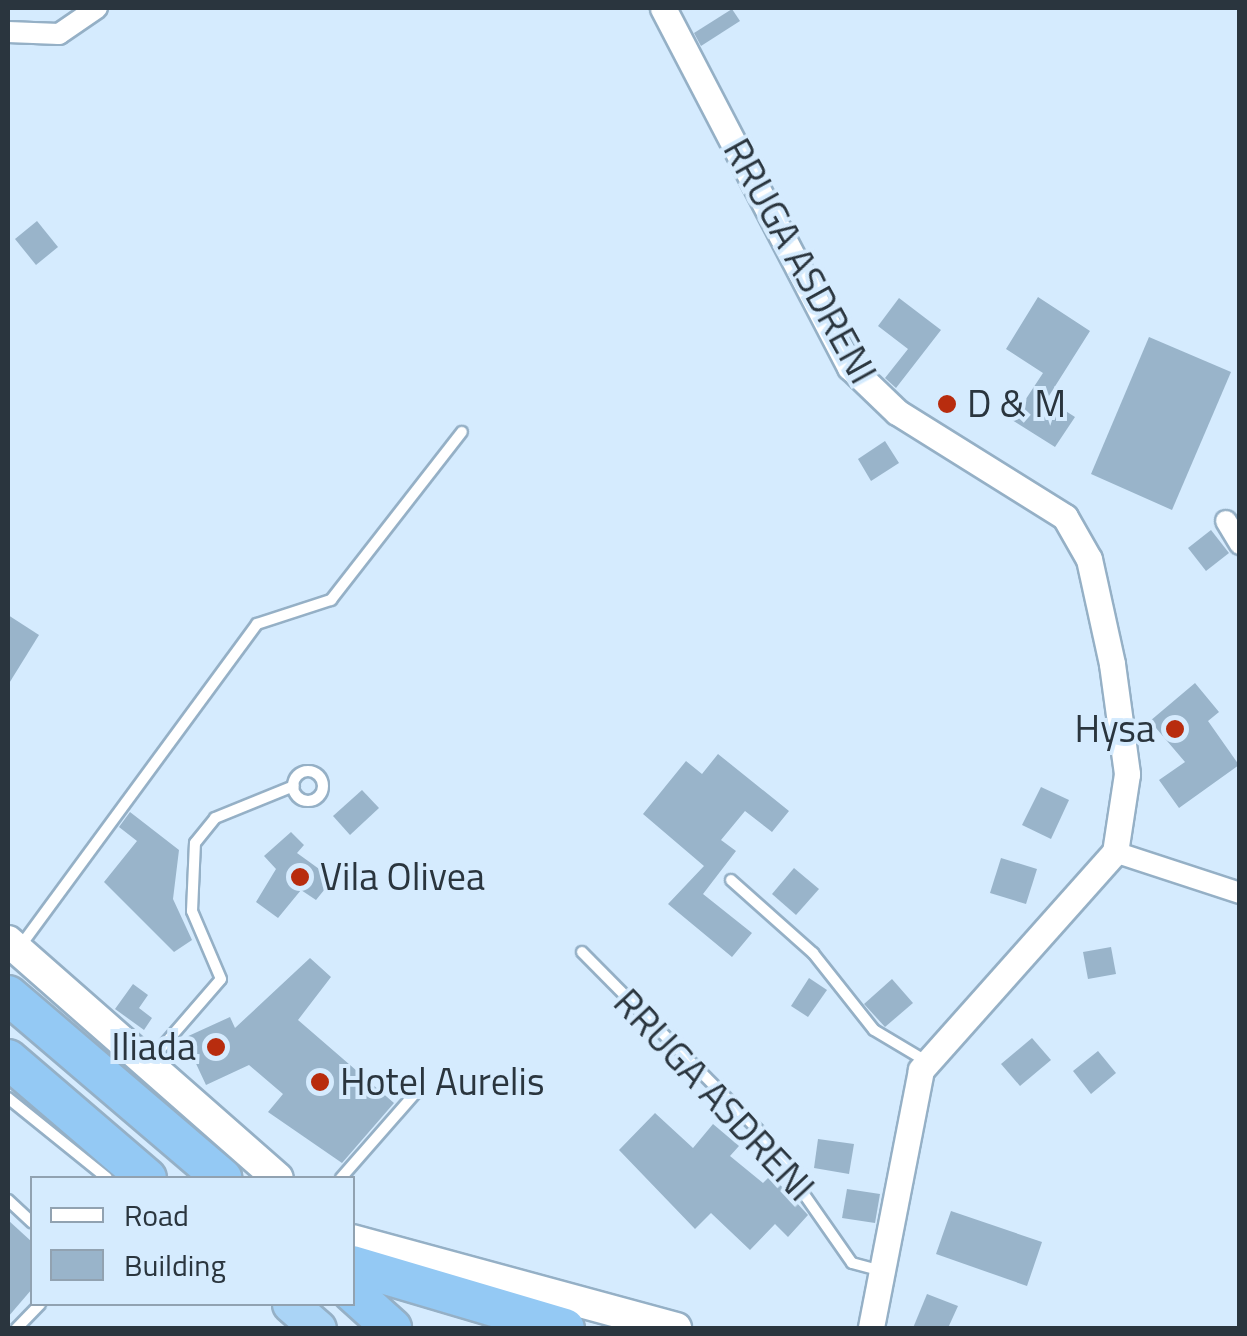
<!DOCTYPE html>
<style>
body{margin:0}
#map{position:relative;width:1247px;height:1336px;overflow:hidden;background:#d5ebfe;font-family:"Titillium Web",sans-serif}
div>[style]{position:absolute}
.building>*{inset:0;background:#99b4ca}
.roads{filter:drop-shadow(2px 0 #95b0c6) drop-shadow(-2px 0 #95b0c6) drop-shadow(0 2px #95b0c6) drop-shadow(0 -2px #95b0c6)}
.service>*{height:10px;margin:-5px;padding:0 5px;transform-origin:5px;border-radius:5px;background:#fff}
.service>.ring{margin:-5px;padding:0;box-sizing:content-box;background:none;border:10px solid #fff;border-radius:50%}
.minor>*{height:20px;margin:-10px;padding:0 10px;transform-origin:10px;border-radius:10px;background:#fff}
.tertiary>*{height:25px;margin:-12.5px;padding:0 12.5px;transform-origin:12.5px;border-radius:12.5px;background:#fff}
.secondary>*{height:30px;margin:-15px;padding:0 15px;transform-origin:15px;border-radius:15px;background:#fff}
.trunk>*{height:35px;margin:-17.5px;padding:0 17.5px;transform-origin:17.5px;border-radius:17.5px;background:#aad4f6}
.motorway>*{height:38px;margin:-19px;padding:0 19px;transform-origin:19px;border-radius:19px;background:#94c9f4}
.dots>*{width:28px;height:28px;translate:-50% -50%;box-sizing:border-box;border:5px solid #d5ebfe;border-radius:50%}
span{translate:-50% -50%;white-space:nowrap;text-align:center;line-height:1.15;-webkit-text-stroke:8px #d5ebfe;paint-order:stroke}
.street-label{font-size:38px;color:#2a353e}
.poi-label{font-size:38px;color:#2a353e}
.left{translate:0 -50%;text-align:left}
.right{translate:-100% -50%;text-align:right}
.frame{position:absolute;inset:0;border:10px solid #2a353e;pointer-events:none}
.legend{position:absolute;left:30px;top:1176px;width:325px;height:130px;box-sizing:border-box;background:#d5ebfe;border:2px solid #91a2b1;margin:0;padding:12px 18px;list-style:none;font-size:30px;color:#2a353e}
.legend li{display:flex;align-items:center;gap:20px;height:50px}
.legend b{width:50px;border:2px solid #91a2b1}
</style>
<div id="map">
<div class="building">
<i style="clip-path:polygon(732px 9px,740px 21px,701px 46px,694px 33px)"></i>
<i style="clip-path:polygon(37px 221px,58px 247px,36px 265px,15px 239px)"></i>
<i style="clip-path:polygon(1038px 297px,1090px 331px,1047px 399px,1075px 417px,1055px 447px,1012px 420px,1043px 373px,1006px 349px)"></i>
<i style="clip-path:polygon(899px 298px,941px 330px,896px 388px,885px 378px,908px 349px,878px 326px)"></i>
<i style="clip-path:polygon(1149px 337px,1231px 372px,1172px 510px,1091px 474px)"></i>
<i style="clip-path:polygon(885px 441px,899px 463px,871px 481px,858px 459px)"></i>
<i style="clip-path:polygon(1211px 530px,1229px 553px,1206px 571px,1188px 548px)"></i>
<i style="clip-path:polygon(8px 615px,39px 635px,8px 685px)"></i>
<i style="clip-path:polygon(1195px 683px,1219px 712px,1208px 721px,1239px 765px,1179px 808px,1159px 780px,1185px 762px,1150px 721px)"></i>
<i style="clip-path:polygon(718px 754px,789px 811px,772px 832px,745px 811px,721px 840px,736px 851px,703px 894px,752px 933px,732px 957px,668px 904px,704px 866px,643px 814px,686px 761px,702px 774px)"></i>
<i style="clip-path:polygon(1041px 787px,1069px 800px,1051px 839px,1022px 825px)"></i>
<i style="clip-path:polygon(362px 790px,379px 808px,350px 835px,333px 816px)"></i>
<i style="clip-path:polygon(130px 812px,179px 850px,173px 899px,192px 940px,174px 952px,104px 882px,137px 841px,119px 827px)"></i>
<i style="clip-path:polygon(291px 832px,304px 845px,297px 853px,333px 879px,316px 900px,301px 890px,278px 918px,256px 902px,276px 869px,264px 856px)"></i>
<i style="clip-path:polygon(1001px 858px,1037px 869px,1026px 904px,990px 893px)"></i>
<i style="clip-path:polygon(794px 868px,819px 889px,796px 915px,772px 894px)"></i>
<i style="clip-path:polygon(1111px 947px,1116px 974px,1088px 979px,1083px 952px)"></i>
<i style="clip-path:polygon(310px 958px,331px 977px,298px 1020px,394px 1103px,342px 1163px,268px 1112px,283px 1094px,249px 1065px,206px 1085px,184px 1038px,230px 1017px,235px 1028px)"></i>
<i style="clip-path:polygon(809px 978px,827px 990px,808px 1017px,791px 1006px)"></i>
<i style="clip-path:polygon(892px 979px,913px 1003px,885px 1027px,864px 1004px)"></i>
<i style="clip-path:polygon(133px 984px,148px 995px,139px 1008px,152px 1018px,144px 1030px,115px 1009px)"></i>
<i style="clip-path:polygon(1032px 1038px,1051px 1060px,1020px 1086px,1001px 1064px)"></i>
<i style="clip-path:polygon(1098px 1051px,1116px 1073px,1091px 1094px,1073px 1071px)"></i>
<i style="clip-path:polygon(655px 1113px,693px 1148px,713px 1124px,739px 1146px,730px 1156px,763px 1183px,771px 1175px,808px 1215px,788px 1237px,775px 1224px,750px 1250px,711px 1213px,695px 1229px,619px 1150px)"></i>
<i style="clip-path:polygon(818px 1139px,854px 1144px,849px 1174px,814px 1168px)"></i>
<i style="clip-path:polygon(847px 1189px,880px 1194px,875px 1223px,842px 1218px)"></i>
<i style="clip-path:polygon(951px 1211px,1042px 1242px,1027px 1286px,936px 1254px)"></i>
<i style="clip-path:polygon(8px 1220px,32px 1242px,32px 1289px,8px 1317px)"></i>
<i style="clip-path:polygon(927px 1294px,958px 1306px,948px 1328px,913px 1328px)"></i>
</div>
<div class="roads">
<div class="service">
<i class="ring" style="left:293px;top:771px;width:20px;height:20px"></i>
<i style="left:731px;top:880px;width:110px;rotate:41.7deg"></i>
<i style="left:813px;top:953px;width:98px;rotate:51.6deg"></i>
<i style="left:874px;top:1030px;width:61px;rotate:30.8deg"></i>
<i style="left:19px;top:948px;width:402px;rotate:-53.7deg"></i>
<i style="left:257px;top:624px;width:78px;rotate:-18deg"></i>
<i style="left:331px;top:600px;width:213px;rotate:-52.1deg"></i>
<i style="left:582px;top:952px;width:256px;rotate:45.3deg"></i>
<i style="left:762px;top:1134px;width:157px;rotate:55.1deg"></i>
<i style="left:852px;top:1263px;width:30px;rotate:15deg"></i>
<i style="left:150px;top:1061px;width:108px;rotate:-49.1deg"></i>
<i style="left:221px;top:979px;width:74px;rotate:-113.1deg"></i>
<i style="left:192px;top:911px;width:68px;rotate:-87.5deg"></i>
<i style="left:195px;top:843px;width:32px;rotate:-51deg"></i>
<i style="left:215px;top:818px;width:85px;rotate:-22.1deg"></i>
<i style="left:8px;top:1098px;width:127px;rotate:38.9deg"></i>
<i style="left:341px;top:1178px;width:117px;rotate:-48.8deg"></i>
<i style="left:8px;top:1200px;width:33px;rotate:43deg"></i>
<i style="left:17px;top:1328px;width:33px;rotate:-46deg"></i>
</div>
<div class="minor">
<i style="left:8px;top:32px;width:51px;rotate:2.2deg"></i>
<i style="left:59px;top:34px;width:46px;rotate:-34.4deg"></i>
<i style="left:1226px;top:521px;width:27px;rotate:59deg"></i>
<i style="left:1115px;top:852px;width:132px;rotate:18.2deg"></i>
</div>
<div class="tertiary">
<i style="left:663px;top:8px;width:405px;rotate:62.5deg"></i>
<i style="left:850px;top:367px;width:65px;rotate:43.8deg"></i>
<i style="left:897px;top:412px;width:198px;rotate:32deg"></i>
<i style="left:1065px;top:517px;width:48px;rotate:60.3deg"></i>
<i style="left:1089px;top:559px;width:107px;rotate:77.6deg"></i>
<i style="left:1112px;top:664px;width:111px;rotate:82.2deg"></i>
<i style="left:1127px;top:774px;width:79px;rotate:98.7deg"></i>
<i style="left:1115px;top:852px;width:292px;rotate:131.7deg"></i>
<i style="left:921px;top:1070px;width:263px;rotate:101deg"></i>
</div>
<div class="secondary">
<i style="left:8px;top:941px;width:359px;rotate:41.3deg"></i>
<i style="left:352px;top:1240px;width:336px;rotate:15.2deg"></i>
</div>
<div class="trunk">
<i style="left:290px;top:1304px;width:37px;rotate:41deg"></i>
</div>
<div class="motorway">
<i style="left:8px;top:995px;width:282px;rotate:40.5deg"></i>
<i style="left:8px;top:1059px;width:183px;rotate:40.6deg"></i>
<i style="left:352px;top:1265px;width:222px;rotate:16.5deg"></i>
<i style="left:352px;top:1292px;width:54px;rotate:42deg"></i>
</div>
</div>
<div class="dots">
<i style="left:947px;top:404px;background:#b82c0e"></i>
<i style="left:1175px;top:729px;background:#b82c0e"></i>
<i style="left:300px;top:877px;background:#b82c0e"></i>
<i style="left:216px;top:1047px;background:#b82c0e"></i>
<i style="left:320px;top:1082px;background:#b82c0e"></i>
</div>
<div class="street-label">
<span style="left:800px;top:261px;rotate:61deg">RRUGA ASDRENI</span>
<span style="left:714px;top:1095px;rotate:47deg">RRUGA ASDRENI</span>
</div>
<div class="poi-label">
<span class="left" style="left:967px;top:404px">D &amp; M</span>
<span class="right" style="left:1155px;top:729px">Hysa</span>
<span class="left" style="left:320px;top:877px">Vila Olivea</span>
<span class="right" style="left:196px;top:1047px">Iliada</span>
<span class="left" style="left:340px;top:1082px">Hotel Aurelis</span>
</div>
<div class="frame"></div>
<ul class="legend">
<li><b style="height:12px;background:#fff"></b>Road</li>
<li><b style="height:28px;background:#99b4ca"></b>Building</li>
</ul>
</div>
